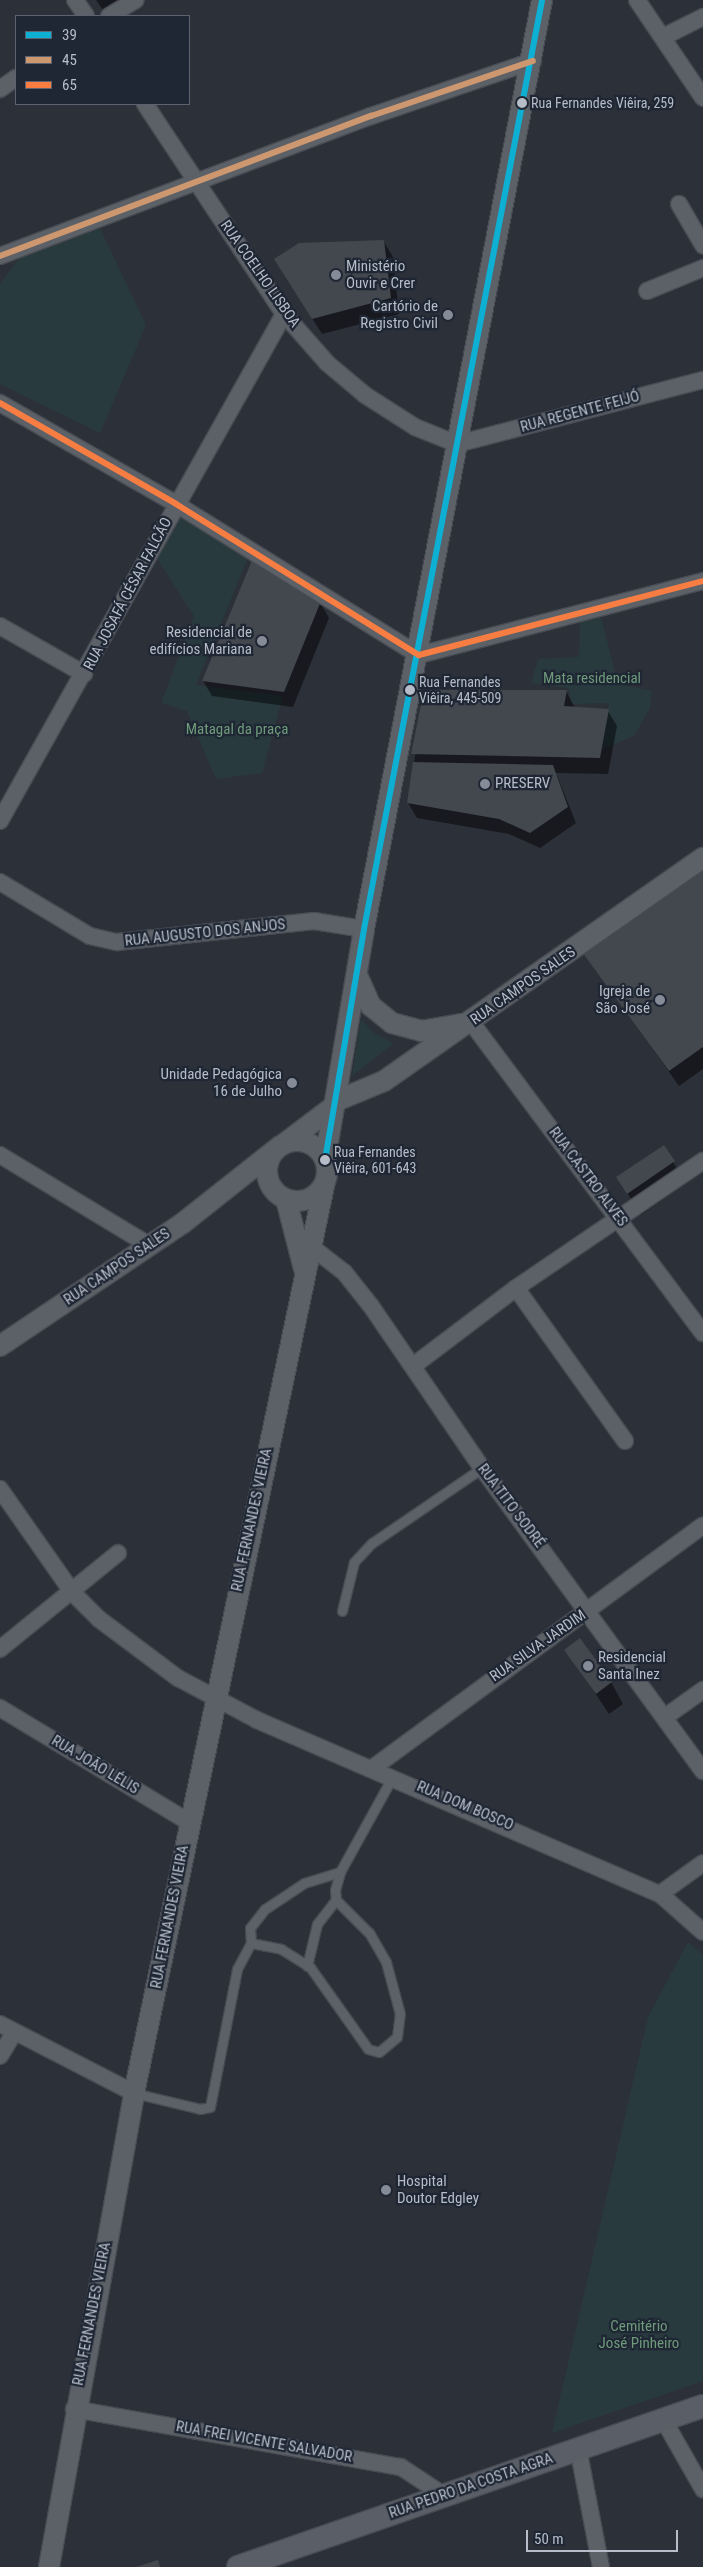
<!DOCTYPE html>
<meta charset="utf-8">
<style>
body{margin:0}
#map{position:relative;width:703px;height:2567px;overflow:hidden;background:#2c3039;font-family:"Roboto Condensed",sans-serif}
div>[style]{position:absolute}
.green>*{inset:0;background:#293a3f}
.shadow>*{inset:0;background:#0007}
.building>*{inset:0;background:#43474e}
.roads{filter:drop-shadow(1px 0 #484b52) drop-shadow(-1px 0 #484b52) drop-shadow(0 1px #484b52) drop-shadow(0 -1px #484b52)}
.service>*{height:9px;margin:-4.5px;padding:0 4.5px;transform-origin:4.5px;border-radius:4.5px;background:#5c6067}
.minor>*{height:16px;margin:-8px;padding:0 8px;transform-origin:8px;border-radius:8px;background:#5c6067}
.tertiary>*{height:20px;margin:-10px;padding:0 10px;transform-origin:10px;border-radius:10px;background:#5c6067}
.tertiary>.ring{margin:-10px;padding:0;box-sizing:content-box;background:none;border:20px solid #5c6067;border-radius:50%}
.secondary>*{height:22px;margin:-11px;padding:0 11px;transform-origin:11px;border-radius:11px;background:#5a5e66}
.bus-1>*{height:6px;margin:-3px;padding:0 3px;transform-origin:3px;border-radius:3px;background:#0dafd3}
.bus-2>*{height:6px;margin:-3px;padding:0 3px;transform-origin:3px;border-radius:3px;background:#cd976f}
.bus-3>*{height:6px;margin:-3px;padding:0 3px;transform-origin:3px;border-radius:3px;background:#f77d43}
.dots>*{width:14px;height:14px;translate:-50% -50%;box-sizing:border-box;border:2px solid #1f2734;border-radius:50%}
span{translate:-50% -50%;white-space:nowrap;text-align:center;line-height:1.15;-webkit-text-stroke:4.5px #1f2734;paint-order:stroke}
.bus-label{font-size:14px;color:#b6bdc9}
.left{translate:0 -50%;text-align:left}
.poi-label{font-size:15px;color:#b6bdc9}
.right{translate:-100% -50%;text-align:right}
.street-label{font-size:15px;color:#b6bdc9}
.park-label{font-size:15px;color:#6e9a7a}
.legend{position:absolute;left:15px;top:15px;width:175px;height:90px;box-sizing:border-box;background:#1f2734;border:1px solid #5b6370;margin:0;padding:6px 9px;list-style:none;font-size:15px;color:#b6bdc9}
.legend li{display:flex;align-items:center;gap:10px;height:25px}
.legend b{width:25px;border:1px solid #5b6370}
.scale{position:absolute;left:526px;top:2530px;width:152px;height:22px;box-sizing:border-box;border:2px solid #b6bdc9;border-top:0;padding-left:6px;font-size:15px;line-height:18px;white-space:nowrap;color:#b6bdc9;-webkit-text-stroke:4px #1f2734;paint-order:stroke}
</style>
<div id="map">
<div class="green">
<i style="clip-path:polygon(100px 228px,146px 325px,100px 433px,0 384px,0 284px,21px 256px)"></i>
<i style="clip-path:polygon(178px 512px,249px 555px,196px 685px,283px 696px,262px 773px,216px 779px,187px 711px,161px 703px,194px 616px,154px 554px)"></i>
<i style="clip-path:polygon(600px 614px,618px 684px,652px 691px,650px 708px,634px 736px,602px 749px,609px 703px,572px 704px,568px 688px,531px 683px,538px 659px,579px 657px,580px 619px)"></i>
<i style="clip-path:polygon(361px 1019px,375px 1034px,394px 1043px,352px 1076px)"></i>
<i style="clip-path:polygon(688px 1942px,703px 1955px,703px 2381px,552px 2433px,648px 2017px)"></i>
</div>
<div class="shadow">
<i style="clip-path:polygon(96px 0,135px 0,107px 16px)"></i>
<i style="clip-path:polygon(384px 242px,393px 257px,399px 314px,322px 334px,285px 275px)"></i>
<i style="clip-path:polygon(320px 602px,329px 618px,293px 707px,212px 696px,203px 681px)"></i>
<i style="clip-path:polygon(425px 691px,566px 691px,575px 708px,608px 711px,617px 726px,608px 774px,556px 773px,576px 823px,540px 848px,509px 834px,417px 818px,408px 803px)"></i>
<i style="clip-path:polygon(703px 869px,703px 1069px,679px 1086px,584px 952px)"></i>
<i style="clip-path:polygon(663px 1146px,686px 1183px,641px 1215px,618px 1178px)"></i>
<i style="clip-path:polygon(566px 1650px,611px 1682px,623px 1704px,609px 1714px)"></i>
</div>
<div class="building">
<i style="clip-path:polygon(384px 240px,391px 298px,312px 319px,274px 259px,299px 243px)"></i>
<i style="clip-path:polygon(253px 558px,321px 601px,284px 692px,202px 681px)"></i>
<i style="clip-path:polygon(424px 690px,567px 690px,564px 706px,609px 709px,600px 758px,411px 754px)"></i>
<i style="clip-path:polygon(413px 762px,553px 765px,568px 807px,530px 833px,499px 819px,407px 803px)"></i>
<i style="clip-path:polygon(703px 867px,703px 1047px,669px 1071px,582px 952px)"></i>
<i style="clip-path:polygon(664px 1145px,675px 1161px,627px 1194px,616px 1177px)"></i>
<i style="clip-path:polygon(580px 1638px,612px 1682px,596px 1694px,564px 1650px)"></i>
<i style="clip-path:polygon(158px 2560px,160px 2567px,136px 2567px)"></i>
</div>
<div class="roads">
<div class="service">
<i style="left:342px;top:1611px;width:50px;rotate:-76.2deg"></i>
<i style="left:354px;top:1562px;width:26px;rotate:-47deg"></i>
<i style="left:372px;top:1543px;width:133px;rotate:-34.3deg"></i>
<i style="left:251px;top:1943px;width:15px;rotate:-94deg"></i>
<i style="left:250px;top:1928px;width:24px;rotate:-52deg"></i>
<i style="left:265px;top:1909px;width:47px;rotate:-33.7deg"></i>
<i style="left:304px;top:1883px;width:38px;rotate:-17deg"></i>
<i style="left:307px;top:1966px;width:43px;rotate:-76.6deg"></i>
<i style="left:317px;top:1924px;width:31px;rotate:-52deg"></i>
<i style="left:134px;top:2093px;width:68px;rotate:13.6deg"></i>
<i style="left:200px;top:2109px;width:10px;rotate:-11deg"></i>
<i style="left:210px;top:2107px;width:141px;rotate:-78.9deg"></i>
<i style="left:237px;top:1969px;width:30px;rotate:-62deg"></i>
<i style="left:251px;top:1943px;width:31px;rotate:11deg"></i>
<i style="left:281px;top:1949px;width:34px;rotate:32deg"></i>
<i style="left:310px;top:1967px;width:100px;rotate:54.7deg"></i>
<i style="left:368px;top:2049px;width:11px;rotate:15deg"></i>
<i style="left:379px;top:2052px;width:23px;rotate:-40deg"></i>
<i style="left:397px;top:2037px;width:23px;rotate:-83deg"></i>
<i style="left:400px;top:2014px;width:54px;rotate:-105.1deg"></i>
<i style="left:386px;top:1962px;width:34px;rotate:-120deg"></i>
<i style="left:369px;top:1933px;width:47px;rotate:-135deg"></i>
<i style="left:336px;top:1900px;width:10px;rotate:-96deg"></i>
<i style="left:335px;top:1890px;width:19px;rotate:-74deg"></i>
<i style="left:340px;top:1872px;width:110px;rotate:-61.1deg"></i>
</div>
<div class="minor">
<i style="left:75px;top:0;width:19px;rotate:55deg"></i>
<i style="left:637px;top:0;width:118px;rotate:56deg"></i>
<i style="left:109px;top:16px;width:31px;rotate:-31deg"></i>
<i style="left:663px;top:37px;width:45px;rotate:-26.6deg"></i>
<i style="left:0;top:89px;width:19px;rotate:-35deg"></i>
<i style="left:145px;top:104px;width:252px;rotate:56.5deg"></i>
<i style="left:284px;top:314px;width:65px;rotate:48.7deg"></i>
<i style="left:327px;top:363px;width:50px;rotate:40.1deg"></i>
<i style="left:365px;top:395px;width:59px;rotate:32.6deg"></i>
<i style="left:415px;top:427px;width:45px;rotate:22deg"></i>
<i style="left:457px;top:444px;width:254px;rotate:-14.6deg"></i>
<i style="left:679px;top:204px;width:48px;rotate:59.7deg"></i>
<i style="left:0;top:256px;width:397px;rotate:-20.7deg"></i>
<i style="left:371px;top:116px;width:171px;rotate:-18.8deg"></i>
<i style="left:647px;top:291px;width:61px;rotate:-22.3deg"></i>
<i style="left:0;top:403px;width:203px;rotate:29.8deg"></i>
<i style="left:176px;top:504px;width:286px;rotate:31.9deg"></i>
<i style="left:419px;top:655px;width:293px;rotate:-14.6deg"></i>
<i style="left:0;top:626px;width:97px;rotate:29.7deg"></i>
<i style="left:0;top:821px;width:581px;rotate:-60.74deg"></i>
<i style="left:0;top:882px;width:105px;rotate:31deg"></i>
<i style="left:90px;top:936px;width:28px;rotate:13deg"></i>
<i style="left:117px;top:942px;width:198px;rotate:-6.1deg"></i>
<i style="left:314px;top:921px;width:51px;rotate:9.1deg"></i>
<i style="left:471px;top:1022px;width:388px;rotate:53.3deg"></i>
<i style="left:0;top:1155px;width:175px;rotate:31.2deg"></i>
<i style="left:313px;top:1248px;width:39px;rotate:38deg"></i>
<i style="left:344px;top:1272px;width:43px;rotate:51.5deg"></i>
<i style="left:371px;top:1306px;width:196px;rotate:55.6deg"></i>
<i style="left:482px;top:1468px;width:375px;rotate:53.9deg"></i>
<i style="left:516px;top:1288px;width:188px;rotate:54.5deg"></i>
<i style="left:413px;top:1366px;width:129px;rotate:-37.1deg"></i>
<i style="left:516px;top:1288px;width:226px;rotate:-34.2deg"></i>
<i style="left:0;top:1489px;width:126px;rotate:55deg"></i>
<i style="left:72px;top:1592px;width:38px;rotate:45deg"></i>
<i style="left:99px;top:1619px;width:99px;rotate:36.8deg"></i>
<i style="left:178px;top:1678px;width:89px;rotate:28deg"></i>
<i style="left:257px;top:1720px;width:439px;rotate:23.4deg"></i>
<i style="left:660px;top:1894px;width:57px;rotate:41.5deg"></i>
<i style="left:0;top:1649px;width:152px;rotate:-39.1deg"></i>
<i style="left:0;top:1708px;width:221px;rotate:31.1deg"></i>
<i style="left:665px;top:1717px;width:47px;rotate:-35.4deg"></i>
<i style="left:374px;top:1767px;width:408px;rotate:-36.3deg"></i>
<i style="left:660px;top:1894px;width:53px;rotate:-35.8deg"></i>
<i style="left:0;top:2024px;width:151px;rotate:27.2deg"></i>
<i style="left:0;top:2056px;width:27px;rotate:-59deg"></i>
<i style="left:74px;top:2409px;width:332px;rotate:10.1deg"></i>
<i style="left:401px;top:2467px;width:53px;rotate:33.4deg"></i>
<i style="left:663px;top:2419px;width:81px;rotate:60.3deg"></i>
<i style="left:578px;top:2448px;width:121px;rotate:79.1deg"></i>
</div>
<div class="tertiary">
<i style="left:357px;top:975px;width:34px;rotate:66deg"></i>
<i style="left:371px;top:1006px;width:27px;rotate:39deg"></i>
<i style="left:392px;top:1023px;width:30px;rotate:15deg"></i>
<i style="left:421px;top:1031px;width:42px;rotate:-9.7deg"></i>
<i style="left:336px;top:1101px;width:52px;rotate:-22.6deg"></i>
<i style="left:384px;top:1081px;width:389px;rotate:-35deg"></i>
<i class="ring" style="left:267px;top:1141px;width:40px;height:40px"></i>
<i style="left:284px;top:1144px;width:63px;rotate:-37.2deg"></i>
<i style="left:325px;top:1160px;width:234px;rotate:-80.4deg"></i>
<i style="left:364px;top:929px;width:946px;rotate:-79.15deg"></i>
<i style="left:286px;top:1199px;width:72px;rotate:75.6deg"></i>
<i style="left:0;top:1346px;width:220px;rotate:-33.9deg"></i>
<i style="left:183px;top:1223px;width:116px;rotate:-38.4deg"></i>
<i style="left:49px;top:2567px;width:482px;rotate:-79.8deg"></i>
<i style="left:134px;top:2093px;width:927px;rotate:-78.17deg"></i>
</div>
<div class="secondary">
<i style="left:238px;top:2567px;width:492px;rotate:-19.1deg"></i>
</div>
</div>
<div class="bus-1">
<i style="left:325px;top:1160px;width:234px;rotate:-80.4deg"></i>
<i style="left:364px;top:929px;width:946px;rotate:-79.15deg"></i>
</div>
<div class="bus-2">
<i style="left:0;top:256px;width:397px;rotate:-20.7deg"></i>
<i style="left:371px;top:116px;width:171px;rotate:-18.8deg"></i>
</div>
<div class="bus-3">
<i style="left:0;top:403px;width:203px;rotate:29.8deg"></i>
<i style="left:176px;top:504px;width:286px;rotate:31.9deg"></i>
<i style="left:419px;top:655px;width:293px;rotate:-14.6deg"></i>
</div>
<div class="dots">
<i style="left:522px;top:103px;background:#b6bdc9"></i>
<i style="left:336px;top:275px;background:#868c97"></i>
<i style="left:448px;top:315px;background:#868c97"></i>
<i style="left:262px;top:641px;background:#868c97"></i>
<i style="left:410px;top:690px;background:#b6bdc9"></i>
<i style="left:485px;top:784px;background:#868c97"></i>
<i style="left:660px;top:1000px;background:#868c97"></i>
<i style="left:292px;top:1083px;background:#868c97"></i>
<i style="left:325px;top:1160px;background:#b6bdc9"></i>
<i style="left:588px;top:1666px;background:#868c97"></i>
<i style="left:386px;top:2190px;background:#868c97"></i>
</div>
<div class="bus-label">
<span class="left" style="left:531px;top:103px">Rua Fernandes Viêira, 259</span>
<span class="left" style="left:419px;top:690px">Rua Fernandes<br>Viêira, 445-509</span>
<span class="left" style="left:334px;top:1160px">Rua Fernandes<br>Viêira, 601-643</span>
</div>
<div class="poi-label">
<span class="left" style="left:346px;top:275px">Ministério<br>Ouvir e Crer</span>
<span class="right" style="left:438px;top:315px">Cartório de<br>Registro Civil</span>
<span class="right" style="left:252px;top:641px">Residencial de<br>edifícios Mariana</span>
<span class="left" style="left:495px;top:784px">PRESERV</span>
<span class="right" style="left:650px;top:1000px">Igreja de<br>São José</span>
<span class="right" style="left:282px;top:1083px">Unidade Pedagógica<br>16 de Julho</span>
<span class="left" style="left:598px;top:1666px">Residencial<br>Santa Inez</span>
<span class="left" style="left:397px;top:2190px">Hospital<br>Doutor Edgley</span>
</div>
<div class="street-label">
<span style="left:260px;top:274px;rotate:55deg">RUA COELHO LISBOA</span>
<span style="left:580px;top:412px;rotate:-15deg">RUA REGENTE FEIJÓ</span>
<span style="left:128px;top:594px;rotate:-62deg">RUA JOSAFÁ CÉSAR FALCÃO</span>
<span style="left:205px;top:933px;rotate:-6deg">RUA AUGUSTO DOS ANJOS</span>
<span style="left:523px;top:986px;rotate:-35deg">RUA CAMPOS SALES</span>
<span style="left:588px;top:1177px;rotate:53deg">RUA CASTRO ALVES</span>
<span style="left:117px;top:1267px;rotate:-34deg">RUA CAMPOS SALES</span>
<span style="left:511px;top:1506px;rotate:53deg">RUA TITO SODRÉ</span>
<span style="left:252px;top:1520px;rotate:-78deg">RUA FERNANDES VIEIRA</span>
<span style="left:538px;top:1646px;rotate:-35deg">RUA SILVA JARDIM</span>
<span style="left:95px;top:1765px;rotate:31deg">RUA JOÃO LÉLIS</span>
<span style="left:465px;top:1806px;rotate:23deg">RUA DOM BOSCO</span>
<span style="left:170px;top:1917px;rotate:-79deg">RUA FERNANDES VIEIRA</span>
<span style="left:92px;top:2314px;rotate:-79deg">RUA FERNANDES VIEIRA</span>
<span style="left:264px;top:2442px;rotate:10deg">RUA FREI VICENTE SALVADOR</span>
<span style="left:471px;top:2486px;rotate:-19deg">RUA PEDRO DA COSTA AGRA</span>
</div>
<div class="park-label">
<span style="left:592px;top:679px">Mata residencial</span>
<span style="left:237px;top:730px">Matagal da praça</span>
<span style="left:639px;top:2335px">Cemitério<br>José Pinheiro</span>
</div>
<ul class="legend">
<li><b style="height:6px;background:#0dafd3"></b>39</li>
<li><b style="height:6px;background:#cd976f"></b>45</li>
<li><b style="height:6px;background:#f77d43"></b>65</li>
</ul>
<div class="scale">50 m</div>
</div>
